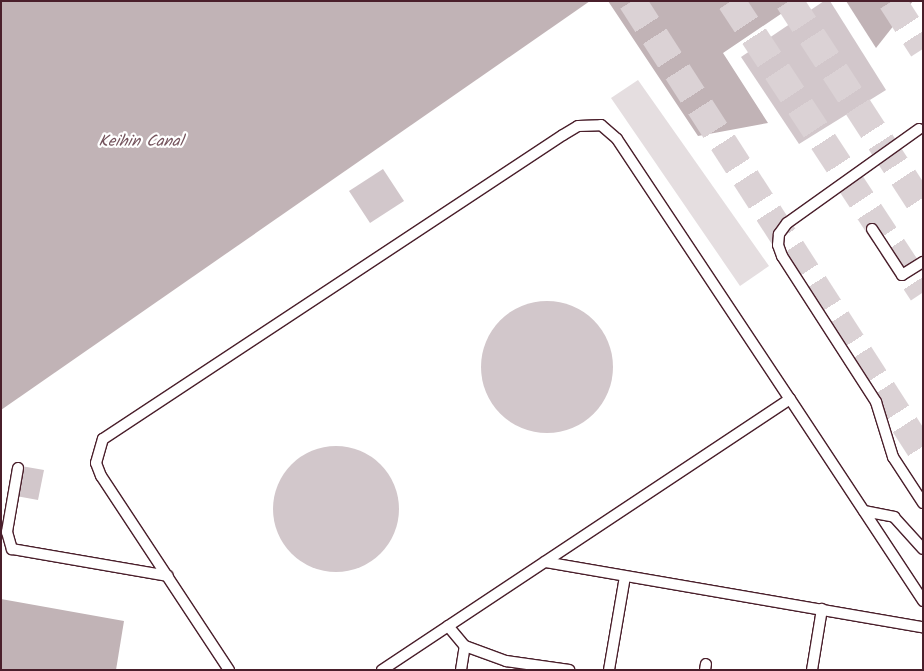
<!DOCTYPE html>
<style>
body{margin:0}
#map{position:relative;width:924px;height:671px;overflow:hidden;background:#fff;font-family:Kalam,sans-serif}
div>[style]{position:absolute}
.green>*{inset:0;background:#e5dee0}
.water>*{inset:0;background:#c1b3b6}
.building>*{inset:0;background:#d2c7cb}
.round{border-radius:50%}
.trunk-tunnel>*{height:28px;margin-top:-14px;transform-origin:0;background:repeating-linear-gradient(90deg,#dbd2d5 0 28px,transparent 0 42px)}
.motorway-tunnel>*{height:28px;margin-top:-14px;transform-origin:0;background:repeating-linear-gradient(90deg,#dbd2d5 0 28px,transparent 0 42px)}
.roads{filter:drop-shadow(1px 0 #4a1f2b) drop-shadow(-1px 0 #4a1f2b) drop-shadow(0 1px #4a1f2b) drop-shadow(0 -1px #4a1f2b)}
.service>*{height:10px;margin:-5px;padding:0 5px;transform-origin:5px;border-radius:5px;background:#fff}
span{translate:-50% -50%;white-space:nowrap;text-align:center;line-height:1.15;-webkit-text-stroke:4.5px #fff;paint-order:stroke}
.water-label{font-size:16px;color:#74535c;font-style:italic}
.frame{position:absolute;inset:0;border:2px solid #4a1f2b;pointer-events:none}
</style>
<div id="map">
<div class="green">
<i style="clip-path:polygon(638px 80px,769px 266px,740px 286px,611px 98px)"></i>
</div>
<div class="water">
<i style="clip-path:polygon(1px 1px,590px 1px,1px 410px)"></i>
<i style="clip-path:polygon(608px 1px,800px 1px,723px 53px,768px 123px,698px 136px)"></i>
<i style="clip-path:polygon(846px 1px,913px 1px,876px 48px)"></i>
<i style="clip-path:polygon(1px 599px,124px 621px,116px 670px,1px 670px)"></i>
</div>
<div class="building">
<i style="clip-path:polygon(824px 1px,830px 1px,886px 90px,799px 144px,741px 57px)"></i>
<i style="clip-path:polygon(383px 169px,404px 201px,370px 223px,349px 191px)"></i>
<i class="round" style="left:481px;top:301px;width:132px;height:132px"></i>
<i class="round" style="left:273px;top:446px;width:126px;height:126px"></i>
<i style="clip-path:polygon(21px 466px,44px 470px,38px 500px,16px 496px)"></i>
</div>
<div class="trunk-tunnel">
<i style="left:632px;top:1px;width:538px;rotate:57.23deg"></i>
<i style="left:892px;top:1px;width:57px;rotate:57.1deg"></i>
</div>
<div class="motorway-tunnel">
<i style="left:731px;top:1px;width:349px;rotate:56.7deg"></i>
<i style="left:789px;top:1px;width:246px;rotate:57deg"></i>
</div>
<div class="roads">
<div class="service">
<i style="left:919px;top:129px;width:162px;rotate:144.5deg"></i>
<i style="left:787px;top:223px;width:14px;rotate:126deg"></i>
<i style="left:779px;top:234px;width:11px;rotate:95deg"></i>
<i style="left:778px;top:245px;width:12px;rotate:70deg"></i>
<i style="left:782px;top:256px;width:174px;rotate:57.2deg"></i>
<i style="left:876px;top:402px;width:58px;rotate:72.8deg"></i>
<i style="left:893px;top:457px;width:55px;rotate:56.9deg"></i>
<i style="left:872px;top:229px;width:55px;rotate:56.9deg"></i>
<i style="left:902px;top:275px;width:25px;rotate:-32deg"></i>
<i style="left:790px;top:399px;width:242px;rotate:56.6deg"></i>
<i style="left:18px;top:468px;width:65px;rotate:99.8deg"></i>
<i style="left:7px;top:532px;width:18px;rotate:74deg"></i>
<i style="left:12px;top:549px;width:158px;rotate:9.8deg"></i>
<i style="left:864px;top:511px;width:31px;rotate:11deg"></i>
<i style="left:894px;top:517px;width:43px;rotate:47.8deg"></i>
<i style="left:545px;top:562px;width:384px;rotate:9.8deg"></i>
<i style="left:448px;top:626px;width:26px;rotate:50deg"></i>
<i style="left:465px;top:646px;width:44px;rotate:20.1deg"></i>
<i style="left:506px;top:661px;width:64px;rotate:8.1deg"></i>
<i style="left:229px;top:670px;width:232px;rotate:-123.4deg"></i>
<i style="left:101px;top:476px;width:14px;rotate:-111deg"></i>
<i style="left:96px;top:463px;width:25px;rotate:-74deg"></i>
<i style="left:103px;top:439px;width:551px;rotate:-33.46deg"></i>
<i style="left:563px;top:135px;width:17px;rotate:-31deg"></i>
<i style="left:578px;top:126px;width:23px;rotate:-2deg"></i>
<i style="left:601px;top:125px;width:21px;rotate:41deg"></i>
<i style="left:617px;top:139px;width:312px;rotate:56.4deg"></i>
<i style="left:790px;top:399px;width:490px;rotate:146.4deg"></i>
<i style="left:461px;top:670px;width:24px;rotate:-81deg"></i>
<i style="left:609px;top:670px;width:95px;rotate:-80.3deg"></i>
<i style="left:705px;top:670px;width:6px;rotate:-81deg"></i>
<i style="left:812px;top:670px;width:62px;rotate:-80.7deg"></i>
</div>
</div>
<div class="water-label">
<span style="left:141px;top:142px">Keihin Canal</span>
</div>
<div class="frame"></div>
</div>
